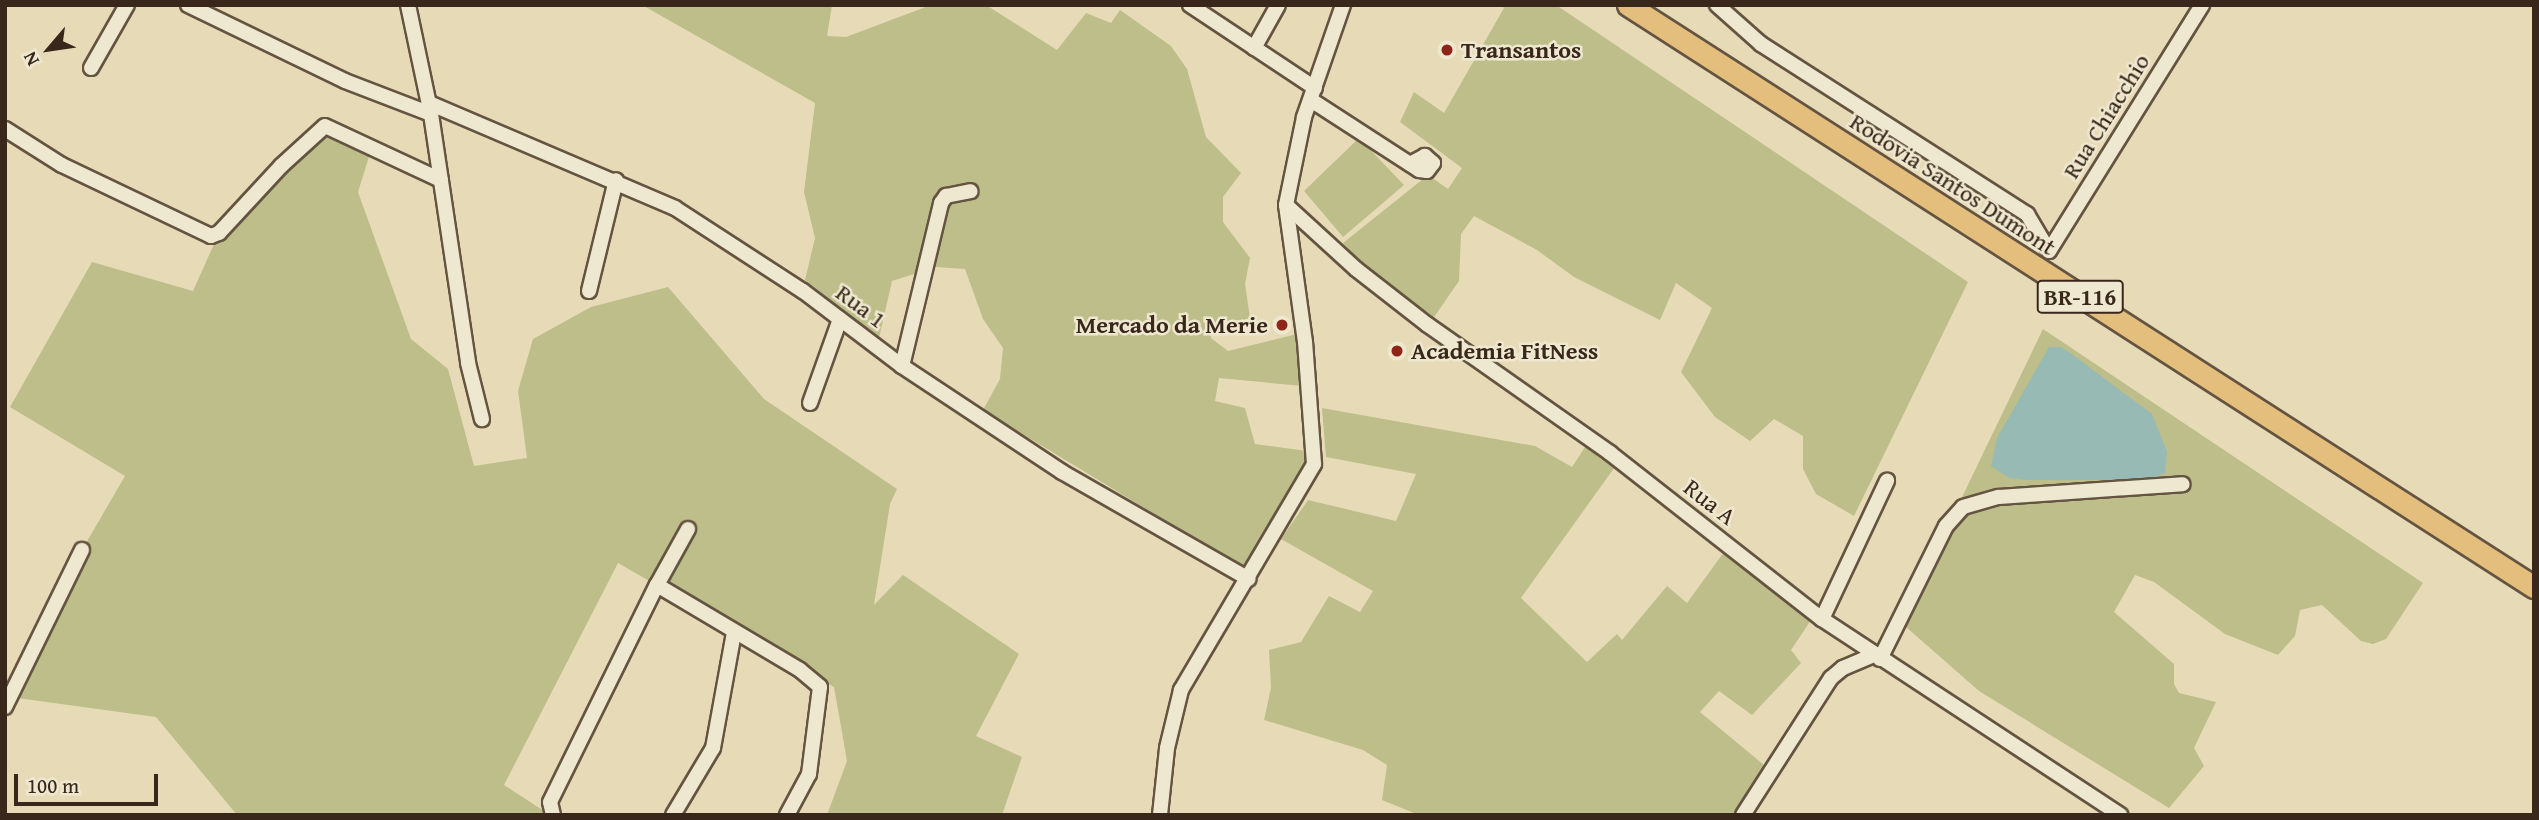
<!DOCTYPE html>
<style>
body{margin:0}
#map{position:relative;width:2539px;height:820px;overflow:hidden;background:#e7dbb7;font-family:"Gentium Book Plus",serif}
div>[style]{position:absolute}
.green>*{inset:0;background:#bdbe89}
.water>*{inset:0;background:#97bab4}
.roads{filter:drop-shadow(2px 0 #645441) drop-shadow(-2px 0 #645441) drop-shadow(0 2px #645441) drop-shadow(0 -2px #645441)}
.minor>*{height:14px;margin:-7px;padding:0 7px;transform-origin:7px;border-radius:7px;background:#efe8d0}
.highway>*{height:21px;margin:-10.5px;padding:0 10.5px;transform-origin:10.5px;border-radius:10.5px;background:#e4be7c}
.dots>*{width:19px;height:19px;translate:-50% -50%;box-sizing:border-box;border:4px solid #efe8d0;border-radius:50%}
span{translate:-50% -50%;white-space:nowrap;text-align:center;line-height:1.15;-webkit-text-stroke:5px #efe8d0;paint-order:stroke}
.shield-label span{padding:2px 5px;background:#efe8d0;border:2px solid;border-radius:5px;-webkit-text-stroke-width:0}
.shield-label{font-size:23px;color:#38271a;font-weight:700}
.poi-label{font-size:24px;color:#38271a;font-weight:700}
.left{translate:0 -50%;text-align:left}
.right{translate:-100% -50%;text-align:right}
.street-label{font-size:24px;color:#38271a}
.frame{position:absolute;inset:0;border:7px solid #38271a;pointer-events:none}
.north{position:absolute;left:14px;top:14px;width:70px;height:70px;-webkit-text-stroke:5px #efe8d0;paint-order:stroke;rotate:241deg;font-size:19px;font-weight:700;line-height:28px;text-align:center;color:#38271a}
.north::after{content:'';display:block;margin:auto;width:24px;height:32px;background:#38271a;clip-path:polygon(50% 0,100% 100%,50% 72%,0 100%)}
.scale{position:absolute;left:14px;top:774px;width:144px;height:32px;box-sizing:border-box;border:4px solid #38271a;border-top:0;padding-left:9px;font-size:21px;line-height:24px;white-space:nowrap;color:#38271a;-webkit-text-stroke:5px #efe8d0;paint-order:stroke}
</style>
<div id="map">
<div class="green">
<i style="clip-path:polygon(642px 5px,832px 5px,827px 36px,846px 37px,931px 5px,986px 5px,1057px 50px,1086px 13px,1111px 23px,1120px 10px,1171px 46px,1187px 69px,1206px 137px,1241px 173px,1223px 197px,1223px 222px,1250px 258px,1245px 284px,1250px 318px,1211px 330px,1211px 338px,1228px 351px,1297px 334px,1302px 386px,1219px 378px,1215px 401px,1245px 408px,1255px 444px,1307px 451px,1308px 465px,1245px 569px,983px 410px,1000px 379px,1003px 348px,983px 319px,965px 269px,936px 267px,892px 281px,879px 338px,805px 280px,815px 238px,804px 192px,815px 103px)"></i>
<i style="clip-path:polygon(1501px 5px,1556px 5px,1968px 282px,1854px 516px,1816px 494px,1803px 469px,1803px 436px,1774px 419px,1750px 441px,1715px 417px,1681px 372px,1712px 308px,1676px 283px,1660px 320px,1574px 277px,1537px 250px,1474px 216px,1461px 234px,1459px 281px,1434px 317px,1371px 274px,1343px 243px,1428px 175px,1448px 189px,1462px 168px,1400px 122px,1414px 92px,1444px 113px,1504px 8px)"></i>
<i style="clip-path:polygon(335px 128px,372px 147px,358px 192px,411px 339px,448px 369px,474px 466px,527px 458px,518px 391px,533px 339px,591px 307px,668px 287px,764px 399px,897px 489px,890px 504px,874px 605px,903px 575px,1019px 654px,976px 736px,1022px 757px,1002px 815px,827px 815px,847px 761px,834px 687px,618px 563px,504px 785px,550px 815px,237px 815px,156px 717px,10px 697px,82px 550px,125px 476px,10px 407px,92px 262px,193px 291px,219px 233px,281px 166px)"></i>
<i style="clip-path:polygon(1359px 138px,1404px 185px,1343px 237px,1304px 191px)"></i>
<i style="clip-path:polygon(2043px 329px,2423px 583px,2386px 639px,2373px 644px,2361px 641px,2322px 605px,2300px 610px,2295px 636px,2278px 655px,2225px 634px,2154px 582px,2135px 575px,2114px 612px,2174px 664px,2174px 684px,2179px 693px,2216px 702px,2194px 748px,2204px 766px,2169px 808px,1979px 691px,1906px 627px,1925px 574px)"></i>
<i style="clip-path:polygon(1322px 408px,1535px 446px,1572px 467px,1587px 444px,1617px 464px,1521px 598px,1587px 662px,1617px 634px,1622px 640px,1667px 586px,1687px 603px,1724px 552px,1811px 620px,1791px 650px,1801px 663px,1752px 715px,1719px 691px,1700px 712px,1764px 765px,1753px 815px,1419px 815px,1382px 800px,1387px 765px,1363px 750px,1264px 720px,1271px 688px,1269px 650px,1301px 642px,1329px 596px,1360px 612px,1373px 591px,1281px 539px,1308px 500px,1396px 521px,1416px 474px,1326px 457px)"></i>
</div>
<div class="water">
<i style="clip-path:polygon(2049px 347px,2061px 347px,2073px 355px,2152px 414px,2167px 452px,2165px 473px,2148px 480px,2026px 480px,2009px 478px,1991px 466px,1997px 438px)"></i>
</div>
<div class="roads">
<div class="minor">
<i style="left:188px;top:5px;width:174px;rotate:25.8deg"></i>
<i style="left:345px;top:81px;width:92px;rotate:21deg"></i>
<i style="left:408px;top:5px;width:111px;rotate:78.1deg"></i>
<i style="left:431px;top:114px;width:252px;rotate:81.5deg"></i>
<i style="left:468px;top:363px;width:58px;rotate:76deg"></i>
<i style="left:1190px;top:5px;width:150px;rotate:33.6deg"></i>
<i style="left:1717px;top:5px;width:59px;rotate:41.6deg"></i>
<i style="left:1761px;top:44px;width:316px;rotate:32.6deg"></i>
<i style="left:2027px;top:214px;width:43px;rotate:59.3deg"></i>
<i style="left:2049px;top:251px;width:290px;rotate:-58.1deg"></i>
<i style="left:1254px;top:48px;width:49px;rotate:-60.8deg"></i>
<i style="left:91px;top:68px;width:73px;rotate:-60.3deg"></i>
<i style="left:1311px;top:100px;width:129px;rotate:32.9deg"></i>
<i style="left:1419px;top:170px;width:8px;rotate:7deg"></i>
<i style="left:1427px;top:171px;width:10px;rotate:-53deg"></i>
<i style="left:1433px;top:163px;width:11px;rotate:-139deg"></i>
<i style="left:1425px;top:156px;width:17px;rotate:152deg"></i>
<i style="left:429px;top:103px;width:267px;rotate:23.1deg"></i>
<i style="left:675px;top:208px;width:153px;rotate:33deg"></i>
<i style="left:803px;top:291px;width:124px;rotate:37.1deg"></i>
<i style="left:902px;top:366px;width:192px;rotate:33.5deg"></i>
<i style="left:1062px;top:472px;width:215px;rotate:29.8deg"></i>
<i style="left:5px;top:129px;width:67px;rotate:32.3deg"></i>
<i style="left:62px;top:165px;width:165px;rotate:25.5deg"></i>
<i style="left:211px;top:236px;width:9px;rotate:-21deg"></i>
<i style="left:219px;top:233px;width:91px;rotate:-47.2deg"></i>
<i style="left:281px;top:166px;width:59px;rotate:-42.3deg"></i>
<i style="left:325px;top:126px;width:128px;rotate:25deg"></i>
<i style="left:1286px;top:205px;width:95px;rotate:42.4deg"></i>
<i style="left:1356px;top:269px;width:91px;rotate:37.9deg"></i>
<i style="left:1428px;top:325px;width:223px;rotate:35.1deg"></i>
<i style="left:1610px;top:453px;width:269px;rotate:38.1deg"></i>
<i style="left:1822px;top:619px;width:357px;rotate:33.3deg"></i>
<i style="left:589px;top:291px;width:114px;rotate:-76.3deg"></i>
<i style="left:902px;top:366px;width:168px;rotate:-76.5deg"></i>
<i style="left:941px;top:203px;width:9px;rotate:-54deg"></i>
<i style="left:946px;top:196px;width:25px;rotate:-11deg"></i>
<i style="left:810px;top:403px;width:89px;rotate:-70.3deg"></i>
<i style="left:657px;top:585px;width:64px;rotate:-61deg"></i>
<i style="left:1822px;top:619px;width:153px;rotate:-64.8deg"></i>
<i style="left:1880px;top:659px;width:148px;rotate:-63.6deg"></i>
<i style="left:1946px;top:526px;width:25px;rotate:-48deg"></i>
<i style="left:1963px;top:507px;width:37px;rotate:-16deg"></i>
<i style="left:1999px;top:497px;width:184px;rotate:-4deg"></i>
<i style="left:5px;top:707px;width:175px;rotate:-63.9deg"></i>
<i style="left:553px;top:815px;width:13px;rotate:-103deg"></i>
<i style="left:550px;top:802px;width:242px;rotate:-63.8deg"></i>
<i style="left:657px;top:585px;width:166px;rotate:30.7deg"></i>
<i style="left:800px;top:670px;width:26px;rotate:40deg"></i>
<i style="left:820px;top:687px;width:88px;rotate:97.2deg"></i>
<i style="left:809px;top:774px;width:47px;rotate:118.2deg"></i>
<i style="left:673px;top:815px;width:78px;rotate:-59.2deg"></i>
<i style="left:713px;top:748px;width:118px;rotate:-79.7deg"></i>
<i style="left:1160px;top:815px;width:67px;rotate:-84deg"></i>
<i style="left:1167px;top:748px;width:60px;rotate:-76.4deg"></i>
<i style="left:1181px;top:690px;width:262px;rotate:-59.5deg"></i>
<i style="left:1314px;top:464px;width:122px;rotate:-94.2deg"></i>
<i style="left:1305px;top:342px;width:138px;rotate:-97.9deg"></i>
<i style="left:1286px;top:205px;width:90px;rotate:-78.4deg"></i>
<i style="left:1304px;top:117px;width:119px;rotate:-70.8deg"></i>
<i style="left:1743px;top:815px;width:163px;rotate:-57.3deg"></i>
<i style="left:1831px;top:678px;width:16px;rotate:-40deg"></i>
<i style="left:1843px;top:668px;width:34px;rotate:-23deg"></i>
</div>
<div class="highway">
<i style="left:1628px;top:5px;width:1077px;rotate:32.72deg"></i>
</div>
</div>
<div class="dots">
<i style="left:1447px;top:50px;background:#8f2418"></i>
<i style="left:1282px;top:325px;background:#8f2418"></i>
<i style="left:1397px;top:351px;background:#8f2418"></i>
</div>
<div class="shield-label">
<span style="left:2080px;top:297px">BR-116</span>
</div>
<div class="poi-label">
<span class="left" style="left:1461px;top:50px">Transantos</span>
<span class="right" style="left:1268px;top:325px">Mercado da Merie</span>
<span class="left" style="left:1411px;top:351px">Academia FitNess</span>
</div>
<div class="street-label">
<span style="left:2106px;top:116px;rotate:-58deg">Rua Chiacchio</span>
<span style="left:1953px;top:184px;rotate:33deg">Rodovia Santos Dumont</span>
<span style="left:861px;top:306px;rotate:37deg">Rua 1</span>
<span style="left:1710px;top:502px;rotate:38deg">Rua A</span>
</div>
<div class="frame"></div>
<div class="north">N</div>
<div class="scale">100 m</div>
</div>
